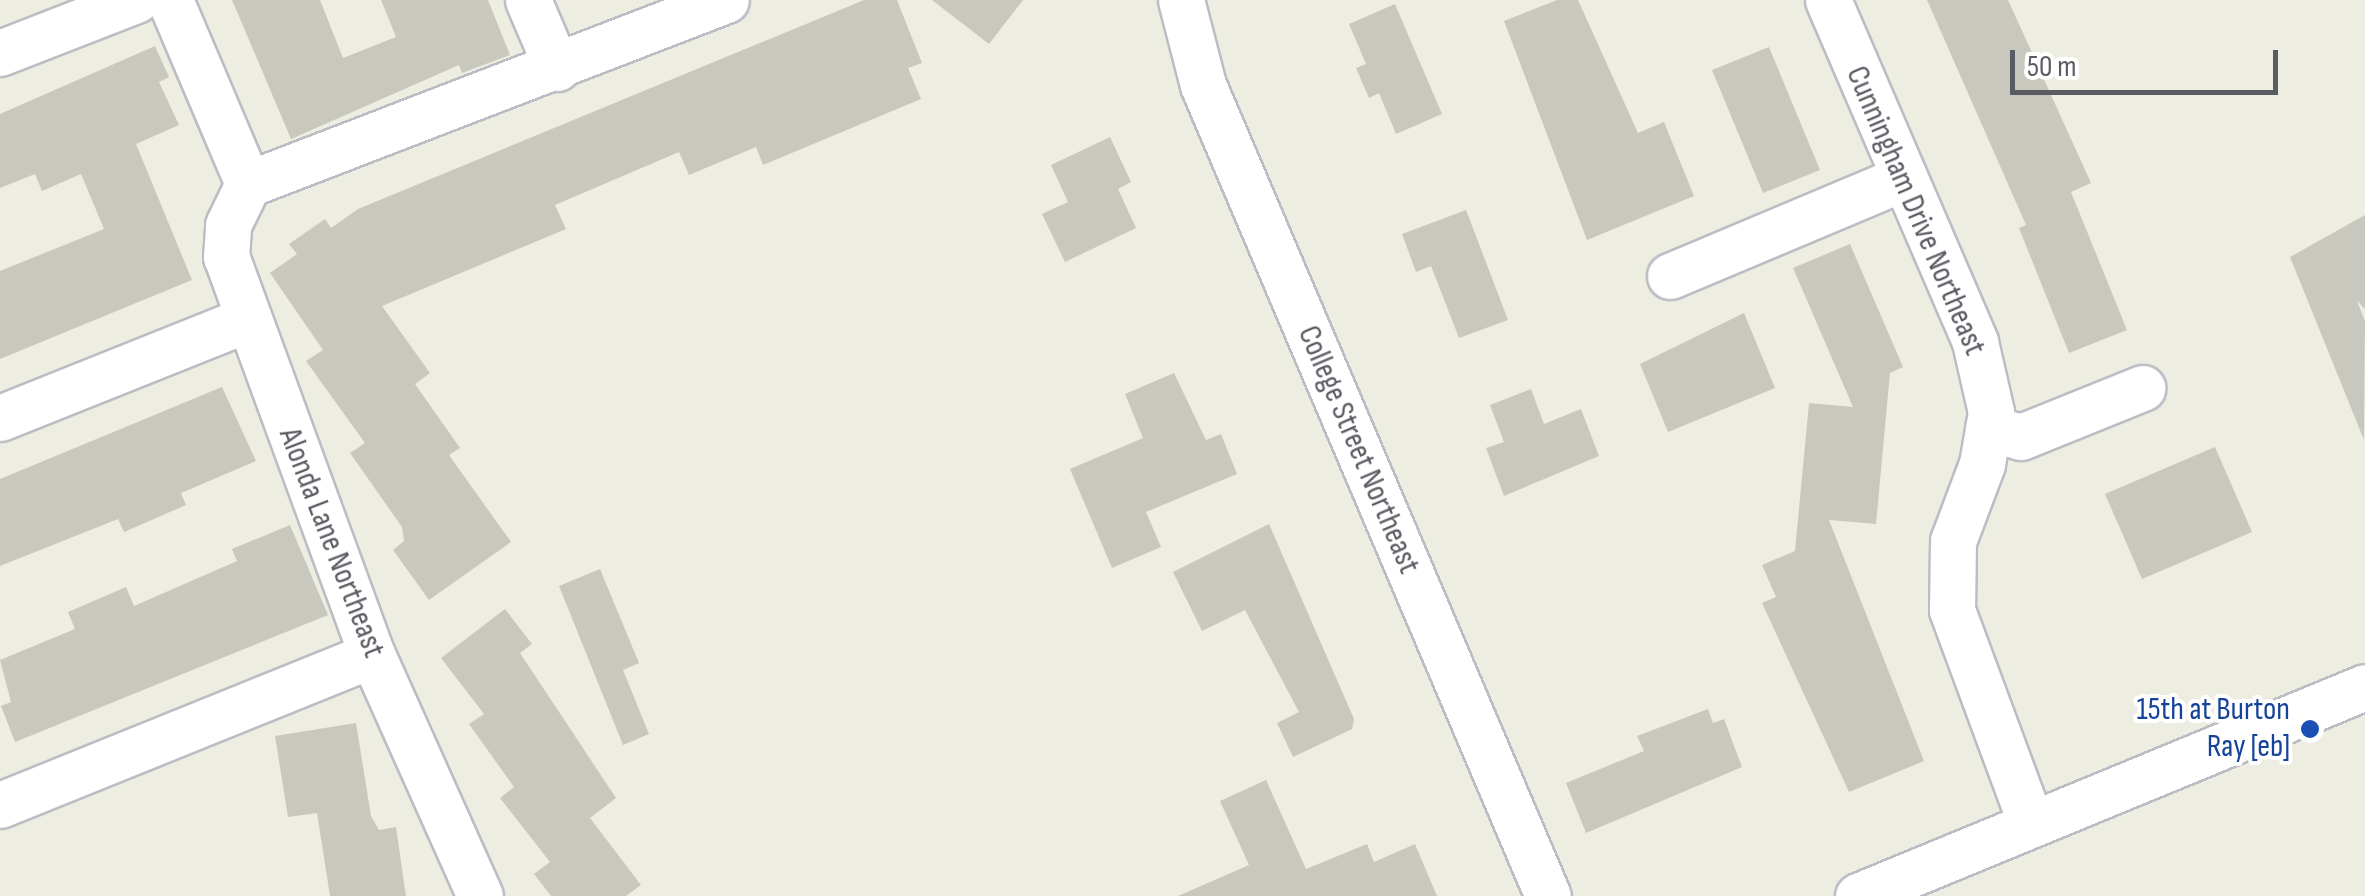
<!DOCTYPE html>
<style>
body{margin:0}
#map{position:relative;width:2365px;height:896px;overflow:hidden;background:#eeede1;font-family:"Sofia Sans Condensed",sans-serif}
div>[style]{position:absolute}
.building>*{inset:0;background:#c9c8be}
.roads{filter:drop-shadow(2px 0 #bcbdc4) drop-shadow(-2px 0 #bcbdc4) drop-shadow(0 2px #bcbdc4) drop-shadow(0 -2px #bcbdc4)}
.minor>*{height:45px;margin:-22.5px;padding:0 22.5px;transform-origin:22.5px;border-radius:22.5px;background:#fff}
.dots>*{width:28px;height:28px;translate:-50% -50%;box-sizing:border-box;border:5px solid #fff;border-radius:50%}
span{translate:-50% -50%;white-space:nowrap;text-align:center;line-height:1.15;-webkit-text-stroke:8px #fff;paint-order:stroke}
.street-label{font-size:32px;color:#5a5c63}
.transit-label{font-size:32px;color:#164399}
.right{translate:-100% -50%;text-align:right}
.scale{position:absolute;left:2010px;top:50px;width:268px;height:45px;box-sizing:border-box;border:5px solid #5a5c63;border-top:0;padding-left:12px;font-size:30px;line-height:35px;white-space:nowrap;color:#5a5c63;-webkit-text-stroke:8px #fff;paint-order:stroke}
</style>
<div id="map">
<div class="building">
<i style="clip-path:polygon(232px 0,320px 0,343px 58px,396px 37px,381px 0,488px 0,510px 55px,462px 73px,459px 65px,291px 139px)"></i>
<i style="clip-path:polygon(864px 0,897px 0,922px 63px,908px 68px,921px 99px,763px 165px,756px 147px,689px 175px,679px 152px,555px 205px,566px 229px,382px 306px,430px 373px,415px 384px,460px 448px,449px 455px,511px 542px,429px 600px,393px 550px,404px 541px,402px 527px,350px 453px,365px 443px,306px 361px,323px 350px,270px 273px,297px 254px,289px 244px,325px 219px,331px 228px,358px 209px)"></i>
<i style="clip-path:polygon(932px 0,1023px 0,989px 44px)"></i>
<i style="clip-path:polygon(1557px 0,1578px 0,1638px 133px,1664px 122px,1694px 196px,1587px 240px,1504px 21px)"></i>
<i style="clip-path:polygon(1927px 0,2008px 0,2091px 183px,2071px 192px,2127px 330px,2069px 353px,2019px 228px,2026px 225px)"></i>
<i style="clip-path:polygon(1395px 4px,1442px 114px,1396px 134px,1379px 93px,1369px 98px,1356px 68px,1366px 64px,1349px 24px)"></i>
<i style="clip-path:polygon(155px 46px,169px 77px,159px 82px,179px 125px,136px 144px,192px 280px,0 359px,0 271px,104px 229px,81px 174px,42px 191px,35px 174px,0 188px,0 114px)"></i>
<i style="clip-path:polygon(1769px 47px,1820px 170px,1763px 193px,1712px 70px)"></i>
<i style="clip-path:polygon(1110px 137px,1131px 182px,1118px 189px,1136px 228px,1065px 262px,1042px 214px,1068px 202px,1051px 165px)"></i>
<i style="clip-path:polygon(1466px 210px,1508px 320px,1459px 338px,1431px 266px,1416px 272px,1402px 234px)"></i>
<i style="clip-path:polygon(2365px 215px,2365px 309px,2357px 301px,2365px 321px,2364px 440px,2290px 257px)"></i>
<i style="clip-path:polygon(1850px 244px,1903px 367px,1890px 373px,1876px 524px,1829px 520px,1924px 761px,1849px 792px,1762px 603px,1776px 597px,1762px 565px,1795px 551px,1809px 403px,1853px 407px,1793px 268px)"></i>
<i style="clip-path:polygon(1744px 313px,1775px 388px,1668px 432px,1640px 364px)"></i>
<i style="clip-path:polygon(1174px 373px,1206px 440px,1221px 434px,1237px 474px,1146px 512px,1161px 547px,1112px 568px,1070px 469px,1143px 438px,1125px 394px)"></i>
<i style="clip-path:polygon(222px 387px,256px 461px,181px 493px,186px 505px,124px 532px,118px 519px,0 566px,0 479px)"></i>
<i style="clip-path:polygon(1531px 389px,1544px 424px,1581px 409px,1599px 456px,1504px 496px,1486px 448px,1504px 442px,1490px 405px)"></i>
<i style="clip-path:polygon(2215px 447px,2252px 532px,2142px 579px,2105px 494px)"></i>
<i style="clip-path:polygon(1269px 524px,1354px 719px,1352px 729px,1293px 757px,1277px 723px,1299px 712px,1245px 610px,1202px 631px,1173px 572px)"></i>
<i style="clip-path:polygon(290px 525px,328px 615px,15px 742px,1px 706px,11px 702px,0 660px,75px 629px,68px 612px,126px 587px,134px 606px,237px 561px,232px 549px)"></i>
<i style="clip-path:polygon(600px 569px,639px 663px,623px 670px,649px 734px,623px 745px,559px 586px)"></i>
<i style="clip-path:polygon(505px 609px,532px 644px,520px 653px,616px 798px,590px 818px,641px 885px,626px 896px,551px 896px,534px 874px,550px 862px,500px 798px,514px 787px,469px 724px,484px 714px,441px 658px)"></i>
<i style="clip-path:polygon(1708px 709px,1713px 723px,1724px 719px,1742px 767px,1586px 833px,1566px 783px,1644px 751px,1637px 736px)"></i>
<i style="clip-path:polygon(356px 723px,371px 816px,379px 830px,396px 827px,406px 896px,330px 896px,317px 813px,288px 817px,275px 736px)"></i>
<i style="clip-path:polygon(1266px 780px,1306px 869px,1367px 844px,1374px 862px,1415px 844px,1437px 896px,1178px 896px,1249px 865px,1220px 801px)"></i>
</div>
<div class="roads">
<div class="minor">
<i style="left:170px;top:0;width:200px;rotate:67deg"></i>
<i style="left:528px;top:0;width:74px;rotate:66.9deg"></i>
<i style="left:1181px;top:0;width:88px;rotate:75.5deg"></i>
<i style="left:1203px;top:85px;width:881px;rotate:66.96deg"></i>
<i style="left:1828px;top:0;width:372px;rotate:66.7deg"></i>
<i style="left:1975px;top:342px;width:72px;rotate:77.1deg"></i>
<i style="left:1991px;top:412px;width:53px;rotate:99.8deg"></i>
<i style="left:1982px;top:464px;width:82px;rotate:110.6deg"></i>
<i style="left:1953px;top:541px;width:69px;rotate:90.8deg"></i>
<i style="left:1952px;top:610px;width:228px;rotate:69.7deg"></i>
<i style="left:0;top:53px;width:146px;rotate:-21.3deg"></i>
<i style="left:1670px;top:276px;width:253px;rotate:-22.8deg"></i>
<i style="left:0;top:418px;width:267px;rotate:-21.8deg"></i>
<i style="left:1988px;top:428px;width:34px;rotate:15deg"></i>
<i style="left:2021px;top:437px;width:131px;rotate:-22deg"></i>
<i style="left:0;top:805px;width:401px;rotate:-22deg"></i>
<i style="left:480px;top:896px;width:264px;rotate:-114.1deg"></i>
<i style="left:372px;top:655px;width:424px;rotate:-110.1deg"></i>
<i style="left:226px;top:257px;width:32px;rotate:-86deg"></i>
<i style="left:228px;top:225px;width:46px;rotate:-64deg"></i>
<i style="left:248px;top:184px;width:512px;rotate:-21.05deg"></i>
<i style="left:1858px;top:896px;width:548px;rotate:-22.4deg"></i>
</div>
</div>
<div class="dots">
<i style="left:2310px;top:729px;background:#1a4fb4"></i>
</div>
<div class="street-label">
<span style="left:1915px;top:211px;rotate:67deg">Cunningham Drive Northeast</span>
<span style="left:1358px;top:450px;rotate:67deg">College Street Northeast</span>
<span style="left:331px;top:543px;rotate:69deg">Alonda Lane Northeast</span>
</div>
<div class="transit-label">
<span class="right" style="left:2290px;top:729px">15th at Burton<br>Ray [eb]</span>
</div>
<div class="scale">50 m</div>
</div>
